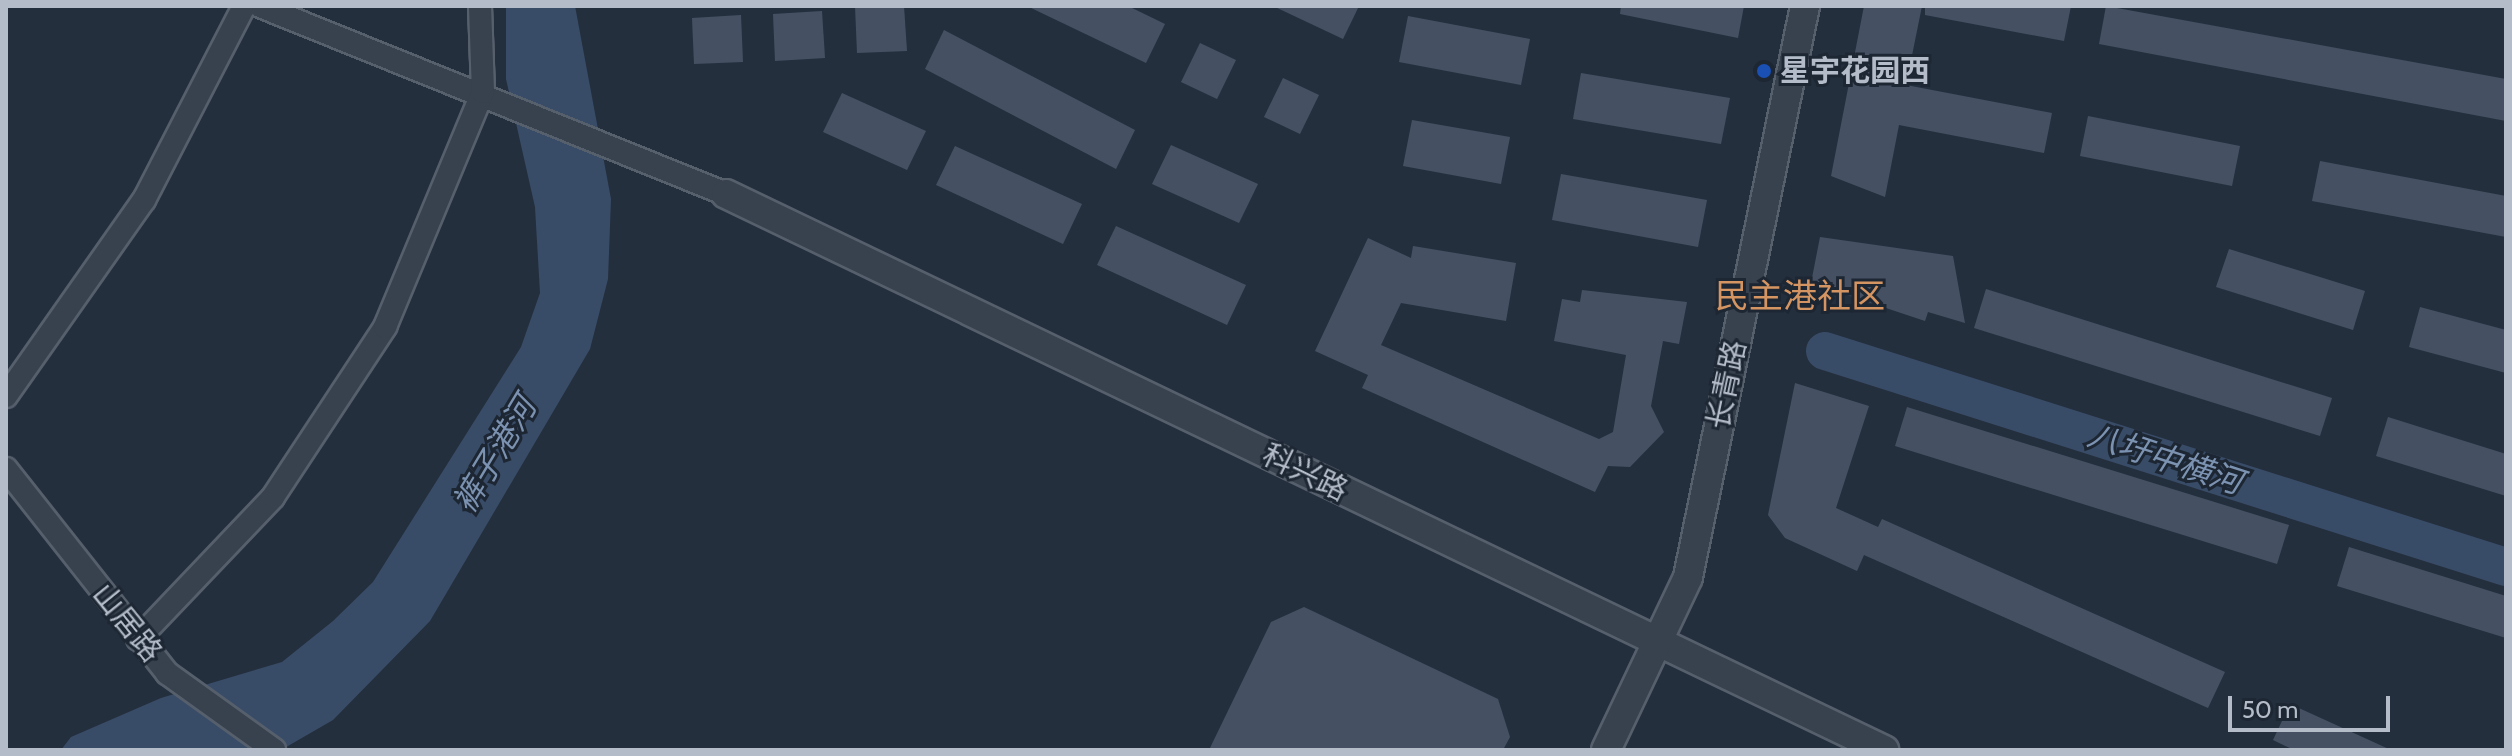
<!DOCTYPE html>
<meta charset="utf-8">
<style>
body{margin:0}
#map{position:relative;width:2512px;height:756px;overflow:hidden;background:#242f3e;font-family:Cabin,"Noto Sans SC",sans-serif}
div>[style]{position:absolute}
.water>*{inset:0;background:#394c67}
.river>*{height:38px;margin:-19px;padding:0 19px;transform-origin:19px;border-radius:19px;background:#394c67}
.building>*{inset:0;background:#455162}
.roads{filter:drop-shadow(2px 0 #565f6c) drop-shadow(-2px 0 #565f6c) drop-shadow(0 2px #565f6c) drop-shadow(0 -2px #565f6c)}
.minor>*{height:22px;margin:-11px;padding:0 11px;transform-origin:11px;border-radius:11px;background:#38414e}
.tertiary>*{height:28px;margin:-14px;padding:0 14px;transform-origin:14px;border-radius:14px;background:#38414e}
.dots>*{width:22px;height:22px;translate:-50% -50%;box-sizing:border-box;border:4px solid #1d2633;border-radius:50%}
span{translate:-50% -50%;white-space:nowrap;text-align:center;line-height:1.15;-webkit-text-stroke:6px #1d2633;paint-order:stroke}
.poi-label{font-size:30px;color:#b4bcc9;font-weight:700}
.left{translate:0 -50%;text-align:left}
.street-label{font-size:30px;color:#b4bcc9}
.water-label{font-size:32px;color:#7c92b1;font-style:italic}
.quarter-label{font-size:34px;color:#d59563}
.frame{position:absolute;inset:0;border:8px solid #b4bcc9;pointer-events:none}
.scale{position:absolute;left:2228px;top:696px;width:162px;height:36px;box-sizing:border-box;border:4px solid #b4bcc9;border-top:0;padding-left:10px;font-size:24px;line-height:28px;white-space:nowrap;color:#b4bcc9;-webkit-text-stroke:6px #1d2633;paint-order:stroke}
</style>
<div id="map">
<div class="water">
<i style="clip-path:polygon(506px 6px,575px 6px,611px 199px,608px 279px,590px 349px,430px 621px,333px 720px,281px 750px,61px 750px,71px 737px,161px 698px,282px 662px,333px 621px,373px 582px,521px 347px,540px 293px,535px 207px,506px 79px)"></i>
</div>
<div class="river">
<i style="left:1825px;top:351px;width:714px;rotate:17.6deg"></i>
</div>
<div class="building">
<i style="clip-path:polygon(855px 6px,904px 6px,907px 51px,857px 53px)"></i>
<i style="clip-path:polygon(1027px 6px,1128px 6px,1165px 24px,1146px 63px)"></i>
<i style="clip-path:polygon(1273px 6px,1359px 6px,1343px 39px)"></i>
<i style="clip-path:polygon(1621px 6px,1744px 6px,1738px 38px,1620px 14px)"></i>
<i style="clip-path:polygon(1864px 6px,1922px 6px,1906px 85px,2052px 113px,2044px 153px,1899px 125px,1885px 197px,1831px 176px)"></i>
<i style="clip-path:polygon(1925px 6px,2071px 6px,2064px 41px,1925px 15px)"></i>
<i style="clip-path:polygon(2106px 6px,2506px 79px,2506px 121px,2099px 44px)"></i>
<i style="clip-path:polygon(822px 11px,825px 58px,775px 61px,773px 14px)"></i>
<i style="clip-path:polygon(741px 15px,743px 62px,694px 64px,692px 18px)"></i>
<i style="clip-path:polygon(1408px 16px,1530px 39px,1521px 85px,1399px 62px)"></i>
<i style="clip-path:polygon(944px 30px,1135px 130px,1116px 169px,925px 69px)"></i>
<i style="clip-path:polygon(1200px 43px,1236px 60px,1217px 99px,1181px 82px)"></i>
<i style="clip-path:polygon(1581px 73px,1730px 98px,1721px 144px,1573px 119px)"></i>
<i style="clip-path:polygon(1283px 78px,1319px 95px,1300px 134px,1264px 117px)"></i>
<i style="clip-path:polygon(842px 93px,926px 131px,907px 170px,823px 132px)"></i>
<i style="clip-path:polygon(2088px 116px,2240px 146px,2232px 186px,2080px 156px)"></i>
<i style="clip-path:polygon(1412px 120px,1510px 137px,1501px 184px,1403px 166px)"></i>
<i style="clip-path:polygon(1171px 145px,1258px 184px,1239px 223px,1152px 184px)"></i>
<i style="clip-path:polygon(955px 146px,1082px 204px,1063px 244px,936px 185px)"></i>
<i style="clip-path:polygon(2320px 161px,2506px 196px,2506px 237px,2312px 201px)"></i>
<i style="clip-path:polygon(1561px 174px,1707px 200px,1698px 247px,1552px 220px)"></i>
<i style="clip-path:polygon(1116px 226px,1246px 285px,1227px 325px,1097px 265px)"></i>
<i style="clip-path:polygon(1820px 237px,1953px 256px,1965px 323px,1928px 312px,1925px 321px,1811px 283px)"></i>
<i style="clip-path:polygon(1368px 238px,1411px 258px,1413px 246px,1516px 263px,1506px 321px,1401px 303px,1381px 345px,1599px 439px,1613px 432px,1626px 355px,1554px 341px,1562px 299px,1580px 302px,1582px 290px,1687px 302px,1679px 344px,1663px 341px,1651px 406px,1664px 432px,1630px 467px,1608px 466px,1595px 492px,1362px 388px,1368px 375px,1315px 351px)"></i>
<i style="clip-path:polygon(2229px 249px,2365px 291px,2353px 330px,2216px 287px)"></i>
<i style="clip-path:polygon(1986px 289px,2332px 398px,2320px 436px,1974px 328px)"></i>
<i style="clip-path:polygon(2420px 307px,2506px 330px,2506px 373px,2409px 347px)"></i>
<i style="clip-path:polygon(1795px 383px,1869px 406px,1836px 508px,1878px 527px,1882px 519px,2225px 672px,2208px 708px,1864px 555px,1857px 571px,1785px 538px,1768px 515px)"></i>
<i style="clip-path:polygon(1907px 407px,2289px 525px,2277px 564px,1895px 446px)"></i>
<i style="clip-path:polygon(2388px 417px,2506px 454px,2506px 496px,2376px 456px)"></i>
<i style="clip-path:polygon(2349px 547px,2506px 596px,2506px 638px,2337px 586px)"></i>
<i style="clip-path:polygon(1304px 607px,1498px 699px,1510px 737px,1503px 750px,1209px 750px,1271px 622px)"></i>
<i style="clip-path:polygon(2290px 704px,2391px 750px,2294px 750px,2273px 740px)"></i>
</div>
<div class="roads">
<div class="minor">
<i style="left:260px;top:6px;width:502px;rotate:21.97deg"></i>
<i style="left:6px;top:396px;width:240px;rotate:-54.9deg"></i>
<i style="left:144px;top:200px;width:218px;rotate:-62.7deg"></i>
<i style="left:6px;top:469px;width:260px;rotate:51.7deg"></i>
<i style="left:167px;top:673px;width:132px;rotate:35.7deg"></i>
<i style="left:138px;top:639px;width:196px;rotate:-46.4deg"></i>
<i style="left:273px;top:497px;width:204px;rotate:-56.6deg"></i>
<i style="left:385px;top:327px;width:255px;rotate:-67.4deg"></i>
<i style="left:483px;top:92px;width:86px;rotate:-92deg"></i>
</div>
<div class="tertiary">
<i style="left:726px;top:194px;width:1285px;rotate:25.65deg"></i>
<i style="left:1606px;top:750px;width:191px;rotate:-64.6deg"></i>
<i style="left:1688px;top:577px;width:583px;rotate:-78.42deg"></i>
</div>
</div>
<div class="dots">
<i style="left:1764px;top:71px;background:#1a4fb4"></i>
</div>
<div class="poi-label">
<span class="left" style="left:1780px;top:71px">星宇花园西</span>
</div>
<div class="street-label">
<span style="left:1727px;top:385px;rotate:-78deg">长青路</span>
<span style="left:1305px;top:473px;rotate:26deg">科兴路</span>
<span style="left:127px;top:623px;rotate:51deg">山居路</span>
</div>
<div class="water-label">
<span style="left:495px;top:455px;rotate:-59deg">裤子港河</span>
<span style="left:2165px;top:459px;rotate:18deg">八圩中横河</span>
</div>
<div class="quarter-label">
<span style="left:1800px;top:297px">民主港社区</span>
</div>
<div class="frame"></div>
<div class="scale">50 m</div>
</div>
